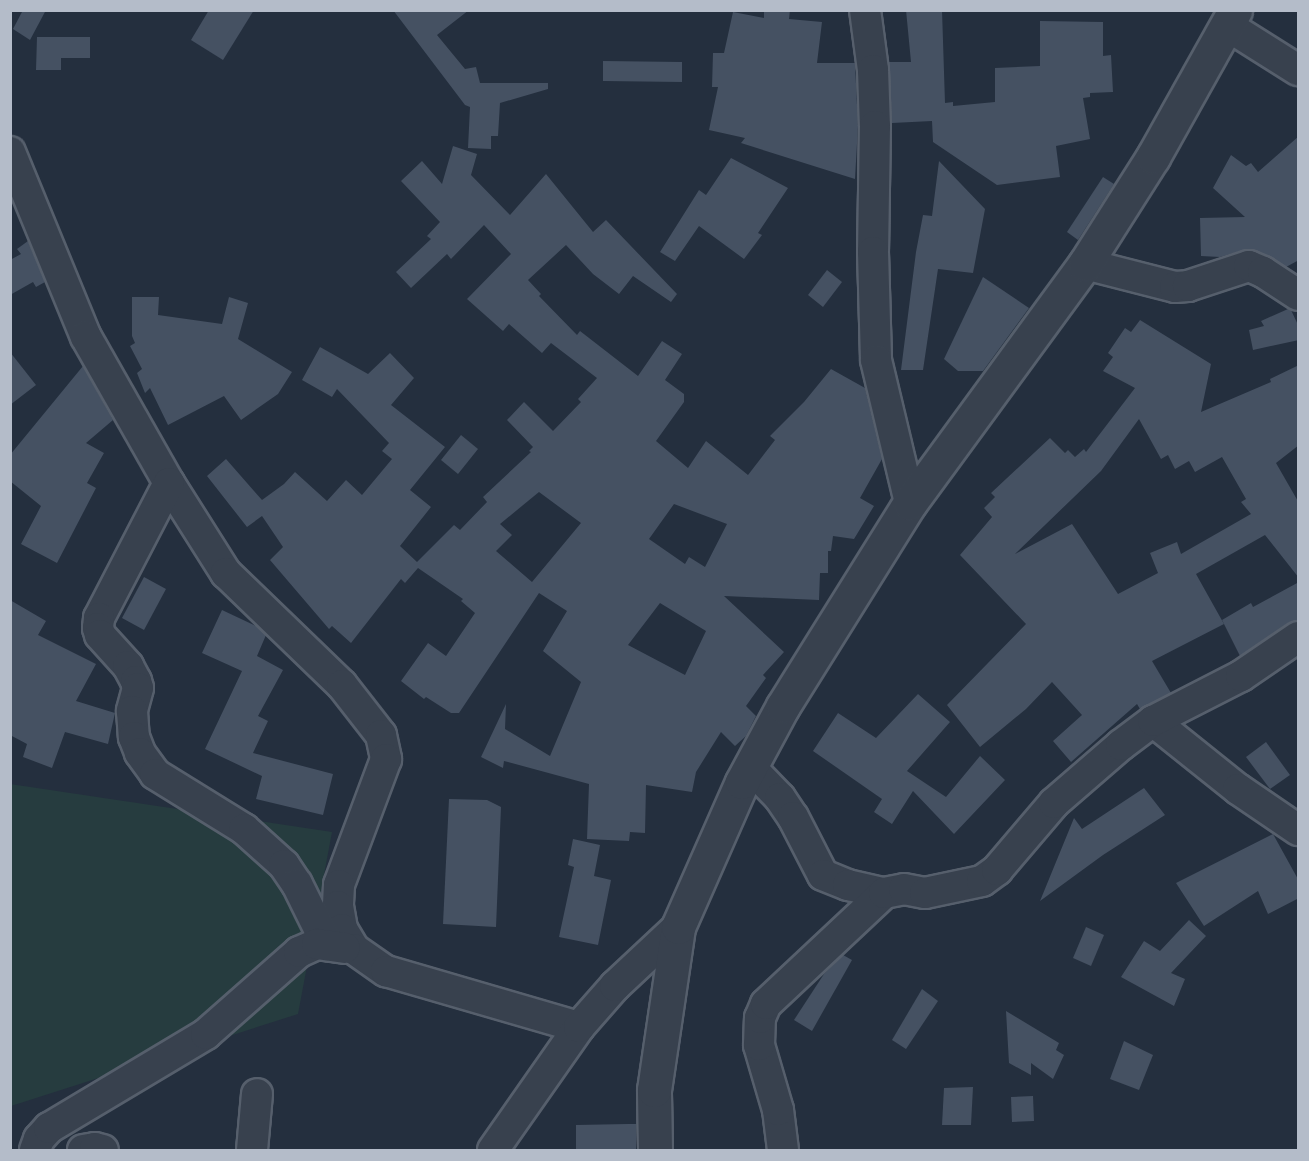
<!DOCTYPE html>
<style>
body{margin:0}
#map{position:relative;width:1309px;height:1161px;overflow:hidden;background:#242f3e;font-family:"Varela Round",sans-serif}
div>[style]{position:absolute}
.green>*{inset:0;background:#263c3f}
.building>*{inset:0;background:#455162}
.roads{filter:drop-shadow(2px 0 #565f6c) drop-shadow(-2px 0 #565f6c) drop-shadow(0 2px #565f6c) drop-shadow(0 -2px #565f6c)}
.minor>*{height:30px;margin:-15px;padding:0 15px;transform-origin:15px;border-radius:15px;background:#38414e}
.tertiary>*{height:33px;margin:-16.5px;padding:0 16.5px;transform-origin:16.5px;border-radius:16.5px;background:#38414e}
span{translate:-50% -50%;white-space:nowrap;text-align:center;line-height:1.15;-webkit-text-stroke:4.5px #1d2633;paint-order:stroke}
.frame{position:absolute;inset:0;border:12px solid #b4bcc9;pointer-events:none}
</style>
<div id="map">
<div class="green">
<i style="clip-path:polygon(10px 784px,332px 832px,298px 1014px,11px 1106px)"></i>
</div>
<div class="building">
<i style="clip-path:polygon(23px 10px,46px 10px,30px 40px,13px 29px)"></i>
<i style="clip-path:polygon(209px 10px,254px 10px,223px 60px,191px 40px)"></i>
<i style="clip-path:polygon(393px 10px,469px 10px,437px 35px,465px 69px,476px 67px,480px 83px,548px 83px,548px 89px,500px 103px,498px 136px,491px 136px,491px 149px,468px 148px,470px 107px,465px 105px)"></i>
<i style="clip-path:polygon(764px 10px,790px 10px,789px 19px,822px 22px,817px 63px,855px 63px,858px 126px,855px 179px,741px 143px,745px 138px,709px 130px,718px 87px,712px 87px,713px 53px,724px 53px,733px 12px,764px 18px)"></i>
<i style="clip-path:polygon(906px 10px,942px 10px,945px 103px,953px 102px,953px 106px,995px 102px,995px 68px,1040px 66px,1040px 21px,1103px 22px,1103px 56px,1111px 55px,1113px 92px,1090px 93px,1090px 97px,1083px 98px,1090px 139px,1056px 146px,1060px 177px,997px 185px,933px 142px,932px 121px,892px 123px,889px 62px,911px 62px)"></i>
<i style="clip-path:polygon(37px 37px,90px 37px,90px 58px,61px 58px,61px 70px,36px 70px)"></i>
<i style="clip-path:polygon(603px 61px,682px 62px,682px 82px,603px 81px)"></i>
<i style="clip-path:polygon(1299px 136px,1299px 260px,1286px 267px,1255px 250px,1244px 250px,1220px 257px,1201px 256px,1200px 218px,1245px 217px,1213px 188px,1231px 155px,1246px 166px,1251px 163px,1258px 172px)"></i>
<i style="clip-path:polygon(evenodd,453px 146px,477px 154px,471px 175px,510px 215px,546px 174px,593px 232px,606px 220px,677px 294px,671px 302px,633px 276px,619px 294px,593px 274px,566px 245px,528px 280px,541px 294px,539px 296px,577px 335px,580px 331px,638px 376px,662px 341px,682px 354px,665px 380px,684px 394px,684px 402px,656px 441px,688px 468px,706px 441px,748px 475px,775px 440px,770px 436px,804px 402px,831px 369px,865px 388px,882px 459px,860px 498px,874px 506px,854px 539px,833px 536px,831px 551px,828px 551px,828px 573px,820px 573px,819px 600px,724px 596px,784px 652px,763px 675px,766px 678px,746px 706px,756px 716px,746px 736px,735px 746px,721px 732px,696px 772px,692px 792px,646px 785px,645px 833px,630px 832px,629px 841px,587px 839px,589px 784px,504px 761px,503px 768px,481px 757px,506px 704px,505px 729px,550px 756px,581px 682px,543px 651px,567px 611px,539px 593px,459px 713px,451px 713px,426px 697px,424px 699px,401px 681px,428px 643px,446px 656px,475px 613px,461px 601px,463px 599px,418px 568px,405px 583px,401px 579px,351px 643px,332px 626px,329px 629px,270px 560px,283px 547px,262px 516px,247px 527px,207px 476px,226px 459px,262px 500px,284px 484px,295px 472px,327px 501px,346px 480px,362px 495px,392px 459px,382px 451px,389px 443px,337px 389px,332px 397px,302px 380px,320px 347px,368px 374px,390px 353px,414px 378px,391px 405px,445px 447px,410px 490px,431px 507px,400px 546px,417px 562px,454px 525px,460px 530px,487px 502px,483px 497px,531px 452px,529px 451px,533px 447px,507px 420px,524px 402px,553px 431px,581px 402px,578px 399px,597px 378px,551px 343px,542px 353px,509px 324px,503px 331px,467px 299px,511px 254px,484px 225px,451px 259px,447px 254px,411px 288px,396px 272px,431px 239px,427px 236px,440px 222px,401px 181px,422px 161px,442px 184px,453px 146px,539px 492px,581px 523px,532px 582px,496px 551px,512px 535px,500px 524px,539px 492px,453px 146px,674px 504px,727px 524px,705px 567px,689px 557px,685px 564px,649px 539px,674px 504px,453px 146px,660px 603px,706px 631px,685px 675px,628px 645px,660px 603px)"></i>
<i style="clip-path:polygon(731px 158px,788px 188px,758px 233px,762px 235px,744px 259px,699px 226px,675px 261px,660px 252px,699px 190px,706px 195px)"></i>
<i style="clip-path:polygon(939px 161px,985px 209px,973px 273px,938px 269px,923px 370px,901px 370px,916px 252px,923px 215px,932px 216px)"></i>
<i style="clip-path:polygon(1103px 177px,1114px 184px,1078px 240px,1067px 232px)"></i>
<i style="clip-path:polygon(28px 241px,45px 282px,36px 287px,33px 282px,10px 295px,10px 260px,21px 254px,17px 249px)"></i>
<i style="clip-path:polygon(827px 270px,842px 282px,823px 307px,808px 295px)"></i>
<i style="clip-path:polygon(983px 277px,1029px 308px,983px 371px,958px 371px,944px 359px)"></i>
<i style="clip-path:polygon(132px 297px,159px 297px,158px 315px,222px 324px,229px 297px,248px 303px,238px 339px,292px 372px,278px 394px,241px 420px,224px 396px,168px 425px,150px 388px,145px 393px,137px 373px,142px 369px,130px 346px,135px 343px,132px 336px)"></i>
<i style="clip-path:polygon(1288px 309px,1291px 310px,1299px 327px,1299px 340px,1253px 350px,1249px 330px,1264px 326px,1261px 321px)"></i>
<i style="clip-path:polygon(evenodd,1140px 320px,1211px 364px,1201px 412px,1271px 382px,1270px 379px,1299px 365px,1299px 445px,1276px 463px,1299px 503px,1299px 578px,1265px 535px,1196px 574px,1224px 624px,1152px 661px,1171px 693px,1140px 709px,1137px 704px,1071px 762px,1053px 741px,1082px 715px,1052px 682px,1026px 709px,980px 747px,947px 705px,1026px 624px,960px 555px,992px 517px,984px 508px,995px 497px,991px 493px,1050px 438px,1065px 453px,1068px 450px,1075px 457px,1084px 449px,1086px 452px,1135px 388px,1103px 371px,1113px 357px,1108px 353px,1125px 328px,1131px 332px,1140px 320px,1139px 419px,1161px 459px,1168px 455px,1175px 469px,1189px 461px,1195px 472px,1222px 457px,1246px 499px,1241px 502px,1251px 514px,1181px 554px,1177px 542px,1150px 553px,1158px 573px,1118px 594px,1072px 524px,1015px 554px,1101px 471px,1139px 419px)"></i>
<i style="clip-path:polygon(10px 352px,36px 385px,10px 405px)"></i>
<i style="clip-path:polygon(83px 366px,113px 420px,86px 443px,104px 453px,87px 483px,96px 488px,57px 563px,21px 544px,41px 506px,10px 481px,10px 455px)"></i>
<i style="clip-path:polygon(461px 435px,478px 449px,458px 474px,441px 460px)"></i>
<i style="clip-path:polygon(144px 577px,166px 589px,144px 630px,122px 618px)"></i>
<i style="clip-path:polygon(1299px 582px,1299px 620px,1288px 623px,1240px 656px,1222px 620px,1251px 603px,1253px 607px)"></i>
<i style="clip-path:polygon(10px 600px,46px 621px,38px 635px,96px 664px,76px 701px,115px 713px,108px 744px,65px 732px,52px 768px,23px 757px,27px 744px,10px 735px)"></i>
<i style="clip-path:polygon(222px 610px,256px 626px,266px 635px,257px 656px,283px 670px,258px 716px,268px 721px,253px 753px,333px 774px,323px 815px,256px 799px,262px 776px,205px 749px,242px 671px,202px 653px)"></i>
<i style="clip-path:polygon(918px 694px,950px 722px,907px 771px,946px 797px,980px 756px,1005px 780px,954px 834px,913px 791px,892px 824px,874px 812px,882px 799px,813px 751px,838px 713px,876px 738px)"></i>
<i style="clip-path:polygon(1266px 742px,1290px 775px,1270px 789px,1246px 757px)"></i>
<i style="clip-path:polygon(1144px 788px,1165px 815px,1103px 855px,1040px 901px,1074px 818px,1082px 829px)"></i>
<i style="clip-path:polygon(449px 799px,487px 800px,501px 807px,496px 927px,443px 924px)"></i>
<i style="clip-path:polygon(1273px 834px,1299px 881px,1299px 898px,1268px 914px,1258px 891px,1204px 926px,1176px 883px)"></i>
<i style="clip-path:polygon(573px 839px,600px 845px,594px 876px,611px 880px,598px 945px,559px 937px,574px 867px,568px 865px)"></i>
<i style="clip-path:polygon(1189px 920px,1206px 936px,1171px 973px,1185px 979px,1174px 1006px,1121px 977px,1144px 941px,1160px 951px)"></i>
<i style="clip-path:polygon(1086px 927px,1104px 935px,1091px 966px,1073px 958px)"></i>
<i style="clip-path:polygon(843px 955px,852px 960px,812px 1031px,794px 1020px,824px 974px)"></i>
<i style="clip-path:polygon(922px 989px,938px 1001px,906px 1049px,892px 1040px)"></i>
<i style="clip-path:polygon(1006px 1011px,1059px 1043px,1056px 1050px,1064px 1055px,1053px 1079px,1031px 1063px,1031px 1075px,1009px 1063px)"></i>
<i style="clip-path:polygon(1124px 1041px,1153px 1055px,1139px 1090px,1110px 1079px)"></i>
<i style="clip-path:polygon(973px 1087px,971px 1125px,942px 1125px,944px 1088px)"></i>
<i style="clip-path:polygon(1033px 1096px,1034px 1121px,1012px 1122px,1011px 1097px)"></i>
<i style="clip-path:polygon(628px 1124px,636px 1124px,636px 1150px,576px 1150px,576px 1125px)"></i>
</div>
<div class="roads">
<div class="minor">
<i style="left:865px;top:10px;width:61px;rotate:82.4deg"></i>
<i style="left:873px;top:70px;width:56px;rotate:88deg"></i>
<i style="left:875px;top:126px;width:126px;rotate:90.9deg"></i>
<i style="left:873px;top:252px;width:108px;rotate:88.4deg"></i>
<i style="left:876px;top:360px;width:147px;rotate:76.6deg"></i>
<i style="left:1228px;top:26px;width:83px;rotate:32.2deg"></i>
<i style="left:10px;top:152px;width:200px;rotate:67.7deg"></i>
<i style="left:86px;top:337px;width:168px;rotate:60.4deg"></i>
<i style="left:169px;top:483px;width:107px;rotate:57.7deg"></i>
<i style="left:226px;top:573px;width:161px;rotate:44deg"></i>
<i style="left:342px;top:685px;width:63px;rotate:52deg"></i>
<i style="left:381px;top:735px;width:25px;rotate:78deg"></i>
<i style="left:386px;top:759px;width:134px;rotate:110.5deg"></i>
<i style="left:339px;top:885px;width:21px;rotate:93deg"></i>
<i style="left:338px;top:906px;width:23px;rotate:80deg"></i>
<i style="left:342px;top:929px;width:23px;rotate:59deg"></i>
<i style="left:354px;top:949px;width:39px;rotate:35deg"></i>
<i style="left:386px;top:971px;width:201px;rotate:16.2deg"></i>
<i style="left:1085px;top:264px;width:93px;rotate:14.3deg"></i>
<i style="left:1175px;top:287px;width:13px;rotate:-4deg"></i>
<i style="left:1188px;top:286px;width:64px;rotate:-18.2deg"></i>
<i style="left:1249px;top:266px;width:15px;rotate:23deg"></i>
<i style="left:1263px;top:272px;width:42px;rotate:33.3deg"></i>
<i style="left:169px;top:483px;width:152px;rotate:117.4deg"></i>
<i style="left:99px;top:618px;width:10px;rotate:96deg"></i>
<i style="left:98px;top:628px;width:7px;rotate:74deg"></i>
<i style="left:100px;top:635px;width:42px;rotate:47.9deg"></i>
<i style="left:128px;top:666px;width:17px;rotate:62deg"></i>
<i style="left:136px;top:681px;width:7px;rotate:74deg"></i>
<i style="left:138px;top:688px;width:24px;rotate:105deg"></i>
<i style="left:132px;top:711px;width:26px;rotate:86deg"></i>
<i style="left:134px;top:737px;width:17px;rotate:69deg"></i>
<i style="left:140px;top:753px;width:26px;rotate:54deg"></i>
<i style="left:155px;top:774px;width:105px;rotate:31.7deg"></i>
<i style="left:244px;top:829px;width:54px;rotate:42deg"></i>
<i style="left:284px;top:865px;width:23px;rotate:56deg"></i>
<i style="left:297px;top:884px;width:68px;rotate:63.8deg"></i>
<i style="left:1153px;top:721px;width:109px;rotate:38.7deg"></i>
<i style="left:1238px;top:789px;width:73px;rotate:34.3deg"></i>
<i style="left:750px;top:767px;width:43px;rotate:45.9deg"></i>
<i style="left:780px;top:798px;width:23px;rotate:56deg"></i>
<i style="left:793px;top:817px;width:65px;rotate:62.7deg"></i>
<i style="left:823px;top:875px;width:27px;rotate:22deg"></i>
<i style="left:848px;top:885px;width:37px;rotate:13deg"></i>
<i style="left:35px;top:1150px;width:12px;rotate:-70deg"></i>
<i style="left:39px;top:1139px;width:15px;rotate:-48deg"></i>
<i style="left:49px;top:1128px;width:183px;rotate:-30.9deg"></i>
<i style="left:206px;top:1034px;width:124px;rotate:-41.4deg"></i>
<i style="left:299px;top:952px;width:20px;rotate:-24deg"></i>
<i style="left:317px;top:944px;width:28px;rotate:8deg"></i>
<i style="left:83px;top:1150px;width:12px;rotate:-9deg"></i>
<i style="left:95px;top:1148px;width:8px;rotate:14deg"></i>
<i style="left:252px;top:1150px;width:56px;rotate:-84.9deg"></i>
<i style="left:493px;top:1150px;width:150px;rotate:-55deg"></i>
<i style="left:579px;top:1027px;width:55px;rotate:-48.7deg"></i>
<i style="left:615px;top:986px;width:86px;rotate:-43.1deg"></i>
<i style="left:783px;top:1150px;width:40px;rotate:-97.1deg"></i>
<i style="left:778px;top:1110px;width:68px;rotate:-106.3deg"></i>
<i style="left:759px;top:1045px;width:27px;rotate:-88deg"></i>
<i style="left:760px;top:1018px;width:15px;rotate:-67deg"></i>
<i style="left:766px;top:1004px;width:162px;rotate:-43.2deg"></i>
<i style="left:884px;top:893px;width:20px;rotate:-11deg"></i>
<i style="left:904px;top:889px;width:21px;rotate:11deg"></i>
<i style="left:925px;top:893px;width:58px;rotate:-11.9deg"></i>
<i style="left:982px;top:881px;width:19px;rotate:-36deg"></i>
<i style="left:997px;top:870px;width:88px;rotate:-49.6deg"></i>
<i style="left:1054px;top:803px;width:89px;rotate:-40.9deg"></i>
<i style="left:1121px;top:745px;width:40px;rotate:-37deg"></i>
<i style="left:1153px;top:721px;width:99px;rotate:-27.1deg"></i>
<i style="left:1241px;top:676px;width:69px;rotate:-34.4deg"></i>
</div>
<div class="tertiary">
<i style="left:655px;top:1150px;width:60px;rotate:-91deg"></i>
<i style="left:654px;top:1090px;width:165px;rotate:-81.6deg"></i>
<i style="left:678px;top:927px;width:158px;rotate:-66.2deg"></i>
<i style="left:742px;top:782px;width:86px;rotate:-61.7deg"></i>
<i style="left:783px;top:706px;width:239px;rotate:-58deg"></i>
<i style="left:910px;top:503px;width:296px;rotate:-53.8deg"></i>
<i style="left:1085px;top:264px;width:127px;rotate:-57.6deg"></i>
<i style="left:1153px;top:157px;width:168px;rotate:-60.8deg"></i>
</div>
</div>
<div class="frame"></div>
</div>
